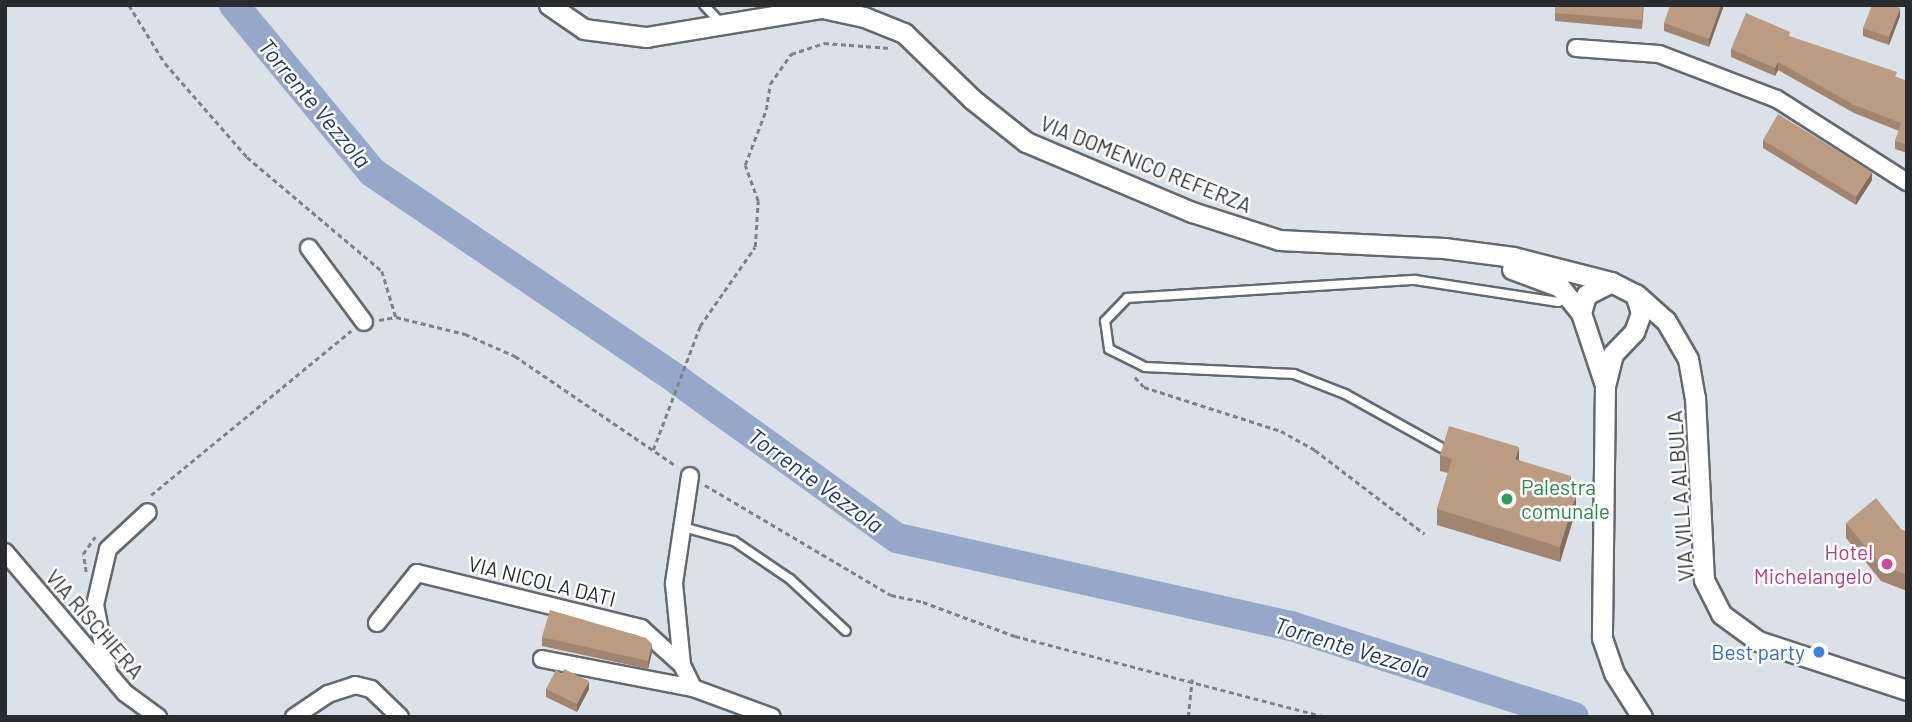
<!DOCTYPE html>
<style>
body{margin:0}
#map{position:relative;width:1912px;height:722px;overflow:hidden;background:#dbe1e8;font-family:Barlow,sans-serif}
div>[style]{position:absolute}
.river>*{height:30px;margin:-15px;padding:0 15px;transform-origin:15px;border-radius:15px;background:#96a8c9}
.path>*{height:2.5px;margin-top:-1.25px;transform-origin:0;background:repeating-linear-gradient(90deg,#7e8287 0 5px,transparent 0 8.5px)}
.roads{filter:drop-shadow(2px 0 #64696f) drop-shadow(-2px 0 #64696f) drop-shadow(0 2px #64696f) drop-shadow(0 -2px #64696f)}
.service>*{height:8px;margin:-4px;padding:0 4px;transform-origin:4px;border-radius:4px;background:#fff}
.minor>*{height:16px;margin:-8px;padding:0 8px;transform-origin:8px;border-radius:8px;background:#fff}
.tertiary>*{height:19px;margin:-9.5px;padding:0 9.5px;transform-origin:9.5px;border-radius:9.5px;background:#fff}
.wall>*{inset:0;background:#a18570}
.shaded-wall>*{inset:0;background:#836c5b}
.building>*{inset:0;background:#bb9b82}
.dots>*{width:19px;height:19px;translate:-50% -50%;box-sizing:border-box;border:4px solid #fff;border-radius:50%}
span{translate:-50% -50%;white-space:nowrap;text-align:center;line-height:1.15;-webkit-text-stroke:5px #fff;paint-order:stroke}
.street-label{font-size:21px;color:#292b2e}
.leisure-label{font-size:21px;color:#27864d}
.left{translate:0 -50%;text-align:left}
.hotel-label{font-size:21px;color:#b23c85}
.right{translate:-100% -50%;text-align:right}
.shop-label{font-size:21px;color:#366cbe}
.water-label{font-size:23px;color:#1d345f;font-style:italic}
.frame{position:absolute;inset:0;border:7px solid #292b2e;pointer-events:none}
</style>
<div id="map">
<div class="river">
<i style="left:234px;top:5px;width:217px;rotate:50.4deg"></i>
<i style="left:372px;top:172px;width:371px;rotate:34.2deg"></i>
<i style="left:679px;top:381px;width:269px;rotate:35.8deg"></i>
<i style="left:897px;top:538px;width:404px;rotate:12.6deg"></i>
<i style="left:1291px;top:626px;width:297px;rotate:17.8deg"></i>
</div>
<div class="path">
<i style="left:129px;top:5px;width:68px;rotate:58.2deg"></i>
<i style="left:165px;top:63px;width:125px;rotate:48.9deg"></i>
<i style="left:247px;top:157px;width:177px;rotate:40.2deg"></i>
<i style="left:382px;top:271px;width:48px;rotate:73.1deg"></i>
<i style="left:396px;top:317px;width:71px;rotate:13.8deg"></i>
<i style="left:465px;top:334px;width:55px;rotate:23.7deg"></i>
<i style="left:515px;top:356px;width:195px;rotate:34.3deg"></i>
<i style="left:379px;top:320px;width:17px;rotate:-10deg"></i>
<i style="left:1135px;top:377px;width:13px;rotate:48deg"></i>
<i style="left:1144px;top:387px;width:144px;rotate:17.8deg"></i>
<i style="left:1281px;top:431px;width:39px;rotate:29deg"></i>
<i style="left:1315px;top:450px;width:138px;rotate:37.4deg"></i>
<i style="left:653px;top:450px;width:133px;rotate:-69.2deg"></i>
<i style="left:700px;top:326px;width:96px;rotate:-55.2deg"></i>
<i style="left:755px;top:247px;width:46px;rotate:-86.3deg"></i>
<i style="left:758px;top:201px;width:38px;rotate:-110deg"></i>
<i style="left:745px;top:165px;width:59px;rotate:-69.1deg"></i>
<i style="left:766px;top:110px;width:26px;rotate:-81deg"></i>
<i style="left:770px;top:84px;width:37px;rotate:-55deg"></i>
<i style="left:791px;top:54px;width:35px;rotate:-18deg"></i>
<i style="left:824px;top:43px;width:66px;rotate:4.3deg"></i>
<i style="left:705px;top:485px;width:216px;rotate:30.6deg"></i>
<i style="left:891px;top:595px;width:33px;rotate:12deg"></i>
<i style="left:923px;top:602px;width:98px;rotate:20.3deg"></i>
<i style="left:1015px;top:636px;width:321px;rotate:14.6deg"></i>
<i style="left:151px;top:495px;width:259px;rotate:-39.4deg"></i>
<i style="left:86px;top:572px;width:18px;rotate:-99deg"></i>
<i style="left:83px;top:554px;width:21px;rotate:-55deg"></i>
<i style="left:1188px;top:717px;width:38px;rotate:-84deg"></i>
</div>
<div class="roads">
<div class="service">
<i style="left:704px;top:5px;width:23px;rotate:47deg"></i>
<i style="left:1442px;top:448px;width:111px;rotate:-150.9deg"></i>
<i style="left:1345px;top:394px;width:55px;rotate:-158.6deg"></i>
<i style="left:1294px;top:374px;width:149px;rotate:-177.3deg"></i>
<i style="left:1145px;top:367px;width:40px;rotate:-153.4deg"></i>
<i style="left:1109px;top:349px;width:28px;rotate:-98deg"></i>
<i style="left:1105px;top:321px;width:32px;rotate:-46deg"></i>
<i style="left:1127px;top:298px;width:289px;rotate:-3.6deg"></i>
<i style="left:1415px;top:280px;width:145px;rotate:8.7deg"></i>
<i style="left:1558px;top:302px;width:10px;rotate:-17deg"></i>
<i style="left:683px;top:527px;width:53px;rotate:15.4deg"></i>
<i style="left:734px;top:541px;width:68px;rotate:34.2deg"></i>
<i style="left:790px;top:579px;width:76px;rotate:42.9deg"></i>
</div>
<div class="minor">
<i style="left:1576px;top:48px;width:83px;rotate:4.1deg"></i>
<i style="left:1659px;top:54px;width:126px;rotate:20.9deg"></i>
<i style="left:1777px;top:99px;width:154px;rotate:32.6deg"></i>
<i style="left:309px;top:248px;width:92px;rotate:53.4deg"></i>
<i style="left:5px;top:552px;width:185px;rotate:49.6deg"></i>
<i style="left:125px;top:693px;width:41px;rotate:36deg"></i>
<i style="left:377px;top:623px;width:64px;rotate:-51.3deg"></i>
<i style="left:417px;top:573px;width:231px;rotate:13.8deg"></i>
<i style="left:641px;top:628px;width:55px;rotate:42.1deg"></i>
<i style="left:682px;top:665px;width:25px;rotate:64deg"></i>
<i style="left:542px;top:659px;width:154px;rotate:10.9deg"></i>
<i style="left:693px;top:688px;width:84px;rotate:20.2deg"></i>
<i style="left:682px;top:665px;width:82px;rotate:-95.6deg"></i>
<i style="left:674px;top:583px;width:108px;rotate:-81.5deg"></i>
<i style="left:108px;top:671px;width:67px;rotate:-101.1deg"></i>
<i style="left:95px;top:605px;width:57px;rotate:-76.9deg"></i>
<i style="left:108px;top:549px;width:54px;rotate:-42.8deg"></i>
<i style="left:294px;top:717px;width:41px;rotate:-34.1deg"></i>
<i style="left:328px;top:694px;width:28px;rotate:-18deg"></i>
<i style="left:355px;top:685px;width:16px;rotate:14deg"></i>
<i style="left:371px;top:689px;width:40px;rotate:44deg"></i>
</div>
<div class="tertiary">
<i style="left:549px;top:5px;width:42px;rotate:34.4deg"></i>
<i style="left:584px;top:29px;width:63px;rotate:7.4deg"></i>
<i style="left:646px;top:37px;width:178px;rotate:-9.4deg"></i>
<i style="left:822px;top:8px;width:43px;rotate:12.1deg"></i>
<i style="left:864px;top:17px;width:43px;rotate:21.8deg"></i>
<i style="left:904px;top:33px;width:95px;rotate:44.1deg"></i>
<i style="left:972px;top:99px;width:69px;rotate:38.5deg"></i>
<i style="left:1026px;top:142px;width:180px;rotate:22.9deg"></i>
<i style="left:1192px;top:212px;width:91px;rotate:17.8deg"></i>
<i style="left:1279px;top:240px;width:165px;rotate:2.8deg"></i>
<i style="left:1444px;top:248px;width:70px;rotate:7.4deg"></i>
<i style="left:1513px;top:257px;width:101px;rotate:14.3deg"></i>
<i style="left:1512px;top:269px;width:51px;rotate:20.6deg"></i>
<i style="left:1560px;top:287px;width:33px;rotate:51deg"></i>
<i style="left:1637px;top:295px;width:39px;rotate:42deg"></i>
<i style="left:1666px;top:321px;width:44px;rotate:59.9deg"></i>
<i style="left:1688px;top:359px;width:39px;rotate:80deg"></i>
<i style="left:1695px;top:397px;width:183px;rotate:87.2deg"></i>
<i style="left:1704px;top:580px;width:38px;rotate:63deg"></i>
<i style="left:1721px;top:614px;width:46px;rotate:36.1deg"></i>
<i style="left:1758px;top:641px;width:157px;rotate:18.2deg"></i>
<i style="left:1605px;top:385px;width:76px;rotate:-108.4deg"></i>
<i style="left:1581px;top:313px;width:19px;rotate:-74deg"></i>
<i style="left:1586px;top:295px;width:28px;rotate:-27deg"></i>
<i style="left:1611px;top:282px;width:27px;rotate:27deg"></i>
<i style="left:1635px;top:294px;width:20px;rotate:72deg"></i>
<i style="left:1641px;top:313px;width:20px;rotate:110deg"></i>
<i style="left:1634px;top:332px;width:30px;rotate:134deg"></i>
<i style="left:1613px;top:354px;width:32px;rotate:104deg"></i>
<i style="left:1605px;top:385px;width:253px;rotate:90.7deg"></i>
<i style="left:1602px;top:638px;width:37px;rotate:71deg"></i>
<i style="left:1614px;top:673px;width:52px;rotate:57.5deg"></i>
</div>
</div>
<div class="wall">
<i style="clip-path:polygon(1644px 5px,1642px 29px,1555px 21px,1555px 13px)"></i>
<i style="clip-path:polygon(1724px 5px,1709px 47px,1664px 31px,1664px 23px)"></i>
<i style="clip-path:polygon(1900px 16px,1889px 45px,1863px 36px,1863px 28px)"></i>
<i style="clip-path:polygon(1790px 37px,1907px 81px,1907px 153px,1895px 149px,1895px 141px,1899px 131px,1854px 113px,1778px 70px,1775px 76px,1731px 57px,1731px 49px)"></i>
<i style="clip-path:polygon(1763px 140px,1872px 180px,1856px 205px,1763px 148px)"></i>
<i style="clip-path:polygon(1440px 455px,1519px 460px,1571px 491px,1570px 493px,1576px 510px,1560px 562px,1437px 525px,1437px 509px,1448px 473px,1440px 471px)"></i>
<i style="clip-path:polygon(1846px 523px,1902px 530px,1907px 532px,1907px 591px,1881px 581px,1846px 538px)"></i>
<i style="clip-path:polygon(542px 637px,652px 652px,648px 669px,542px 646px)"></i>
<i style="clip-path:polygon(562px 674px,589px 689px,577px 712px,546px 697px,546px 689px)"></i>
</div>
<div class="shaded-wall">
<i style="clip-path:polygon(1721px 5px,1724px 5px,1709px 47px,1709px 39px)"></i>
<i style="clip-path:polygon(1900px 8px,1900px 16px,1889px 45px,1889px 37px)"></i>
<i style="clip-path:polygon(1778px 62px,1778px 70px,1775px 76px,1775px 68px)"></i>
<i style="clip-path:polygon(1872px 172px,1872px 180px,1856px 205px,1856px 197px)"></i>
<i style="clip-path:polygon(1519px 447px,1519px 462px,1515px 459px)"></i>
<i style="clip-path:polygon(1571px 476px,1571px 491px,1566px 507px,1566px 492px)"></i>
<i style="clip-path:polygon(1576px 495px,1576px 510px,1560px 562px,1560px 547px)"></i>
<i style="clip-path:polygon(652px 644px,652px 652px,648px 669px,648px 661px)"></i>
<i style="clip-path:polygon(589px 681px,589px 689px,577px 712px,577px 704px)"></i>
</div>
<div class="building">
<i style="clip-path:polygon(1555px 5px,1643px 5px,1642px 20px,1555px 13px)"></i>
<i style="clip-path:polygon(1670px 5px,1721px 5px,1709px 39px,1664px 23px)"></i>
<i style="clip-path:polygon(1872px 5px,1894px 5px,1900px 8px,1889px 37px,1863px 28px)"></i>
<i style="clip-path:polygon(1746px 13px,1790px 32px,1789px 36px,1897px 72px,1895px 77px,1907px 81px,1907px 145px,1895px 141px,1901px 123px,1854px 105px,1778px 62px,1775px 68px,1731px 49px)"></i>
<i style="clip-path:polygon(1778px 114px,1872px 172px,1856px 197px,1763px 140px)"></i>
<i style="clip-path:polygon(1449px 426px,1519px 447px,1515px 459px,1571px 476px,1566px 492px,1576px 495px,1560px 547px,1437px 509px,1452px 459px,1440px 455px)"></i>
<i style="clip-path:polygon(1876px 498px,1902px 530px,1907px 532px,1907px 575px,1881px 565px,1846px 523px)"></i>
<i style="clip-path:polygon(550px 610px,646px 638px,652px 644px,648px 661px,542px 637px)"></i>
<i style="clip-path:polygon(564px 669px,589px 681px,577px 704px,546px 689px,556px 670px,562px 674px)"></i>
</div>
<div class="dots">
<i style="left:1507px;top:499px;background:#2e9e5b"></i>
<i style="left:1887px;top:564px;background:#d1479c"></i>
<i style="left:1819px;top:652px;background:#3f7fe0"></i>
</div>
<div class="street-label">
<span style="left:1146px;top:164px;rotate:22deg">VIA DOMENICO REFERZA</span>
<span style="left:1680px;top:496px;rotate:-94deg">VIA VILLA ALBULA</span>
<span style="left:542px;top:581px;rotate:14deg">VIA NICOLA DATI</span>
<span style="left:95px;top:624px;rotate:49deg">VIA RISCHIERA</span>
</div>
<div class="leisure-label">
<span class="left" style="left:1521px;top:499px">Palestra<br>comunale</span>
</div>
<div class="hotel-label">
<span class="right" style="left:1873px;top:564px">Hotel<br>Michelangelo</span>
</div>
<div class="shop-label">
<span class="right" style="left:1805px;top:652px">Best party</span>
</div>
<div class="water-label">
<span style="left:315px;top:103px;rotate:50deg">Torrente Vezzola</span>
<span style="left:816px;top:480px;rotate:36deg">Torrente Vezzola</span>
<span style="left:1352px;top:647px;rotate:17deg">Torrente Vezzola</span>
</div>
<div class="frame"></div>
</div>
